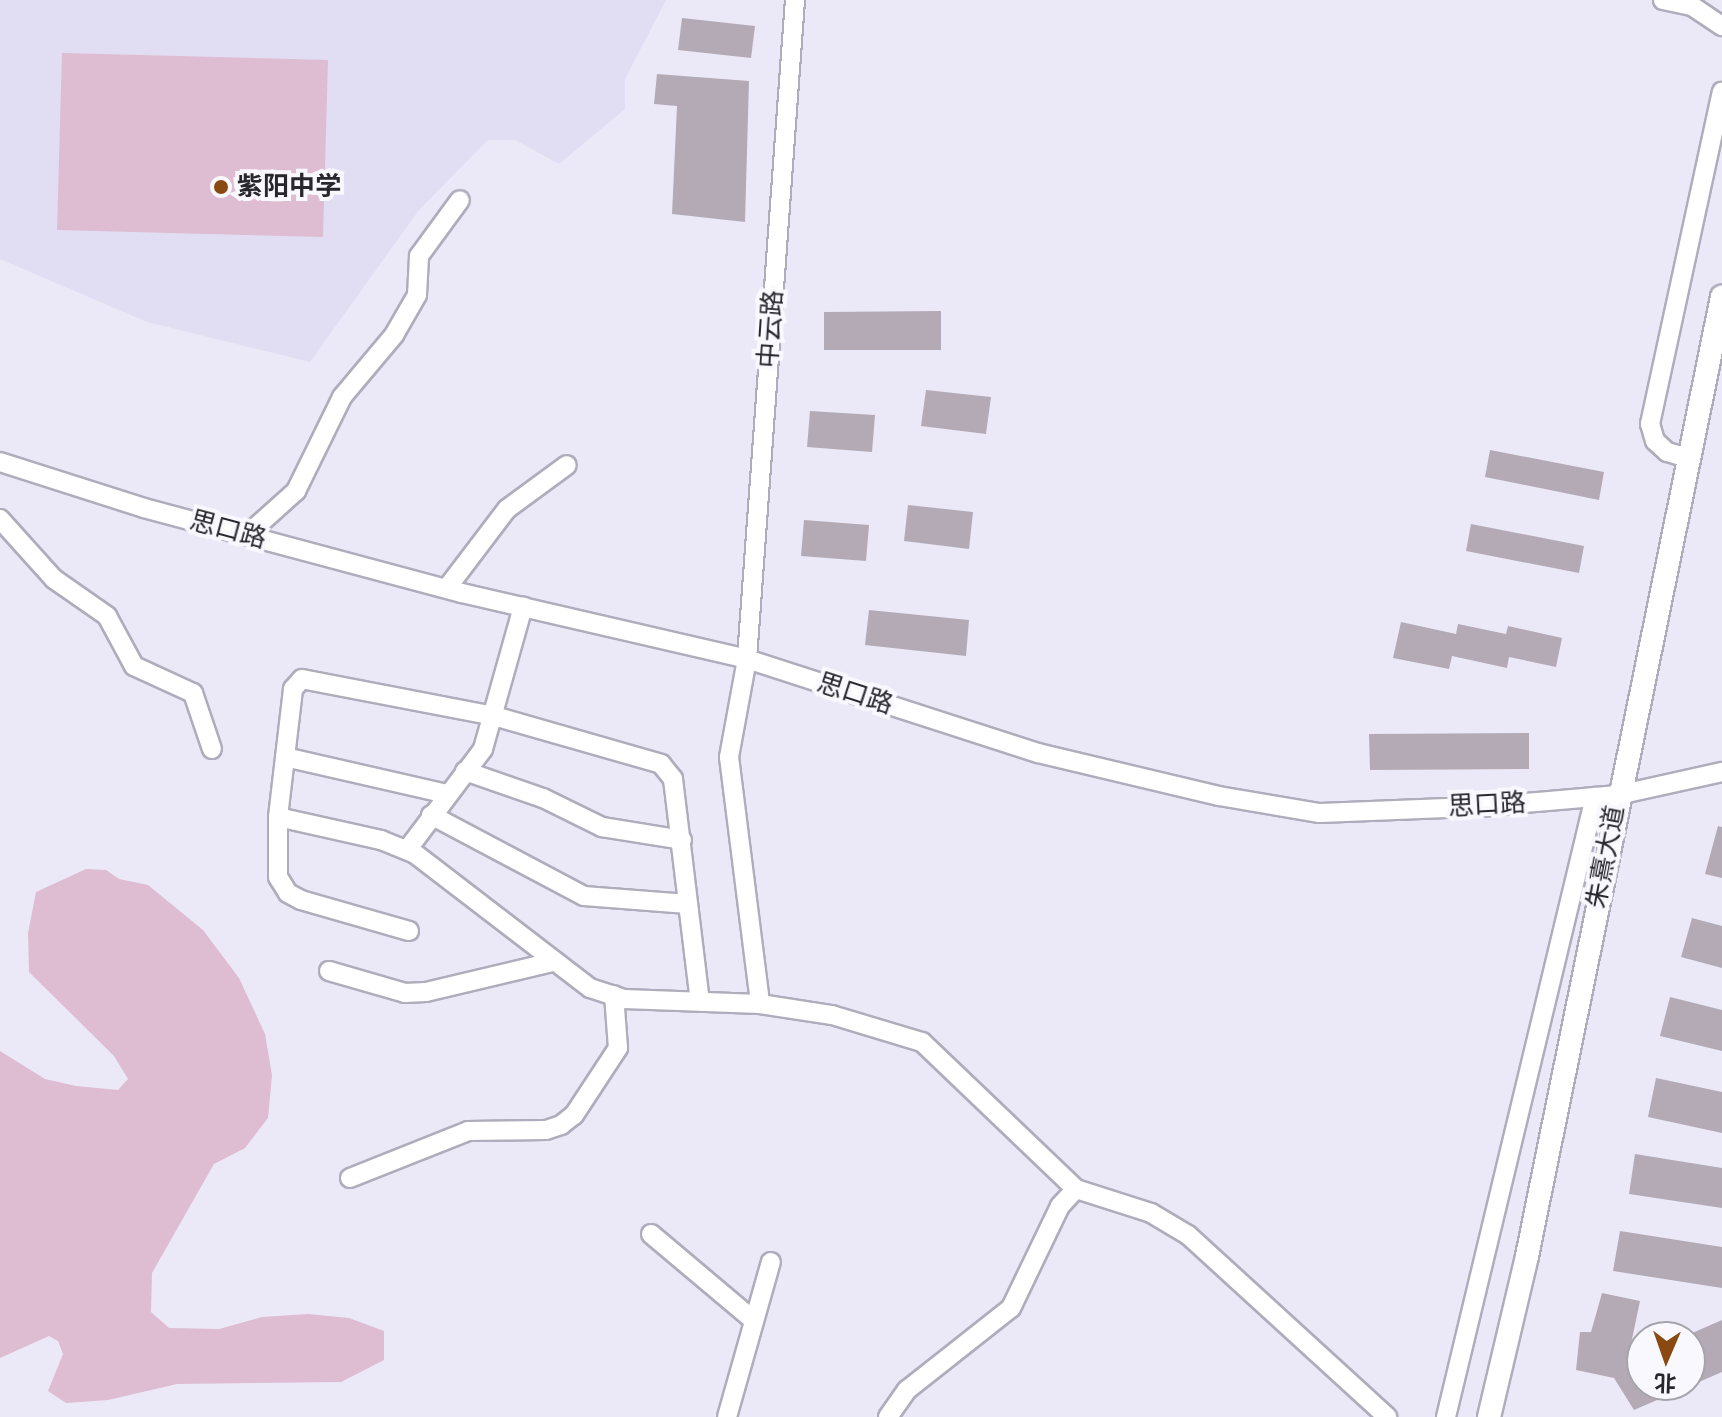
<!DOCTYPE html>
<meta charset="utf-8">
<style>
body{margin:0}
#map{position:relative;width:1722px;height:1417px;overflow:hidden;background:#ebe9f8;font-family:"Asap Condensed","Noto Sans SC",sans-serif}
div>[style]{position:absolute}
.built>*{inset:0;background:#e1def4}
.green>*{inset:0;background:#debcd1}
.building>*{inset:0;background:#b3aab6}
.roads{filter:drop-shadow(2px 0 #afadbb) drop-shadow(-2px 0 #afadbb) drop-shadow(0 2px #afadbb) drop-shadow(0 -2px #afadbb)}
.minor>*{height:18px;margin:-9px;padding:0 9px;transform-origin:9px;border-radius:9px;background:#fff}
.major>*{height:22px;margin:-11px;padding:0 11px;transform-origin:11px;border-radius:11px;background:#fff}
.dots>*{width:22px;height:22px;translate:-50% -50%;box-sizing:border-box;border:4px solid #f9f8fe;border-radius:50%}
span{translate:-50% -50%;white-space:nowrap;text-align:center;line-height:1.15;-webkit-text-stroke:8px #f9f8fe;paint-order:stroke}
.poi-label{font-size:26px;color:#28272d;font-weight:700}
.left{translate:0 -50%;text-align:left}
.street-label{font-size:26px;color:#28272d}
.north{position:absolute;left:1626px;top:1321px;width:80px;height:80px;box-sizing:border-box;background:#f9f8fe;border:2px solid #a5a4aa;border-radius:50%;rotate:182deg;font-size:22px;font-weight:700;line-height:32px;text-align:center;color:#28272d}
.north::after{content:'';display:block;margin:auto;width:28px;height:36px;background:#894911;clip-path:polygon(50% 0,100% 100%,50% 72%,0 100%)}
</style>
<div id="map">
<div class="built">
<i style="clip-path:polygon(0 0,666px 0,625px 79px,625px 109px,559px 164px,515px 140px,488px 140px,419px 210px,310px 362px,147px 322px,0 259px)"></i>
</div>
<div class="green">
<i style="clip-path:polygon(62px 53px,328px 60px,323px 237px,57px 230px)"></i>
<i style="clip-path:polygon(86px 869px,106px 870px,119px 879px,148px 885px,203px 930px,239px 978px,265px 1034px,272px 1075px,268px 1118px,245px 1148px,214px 1164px,152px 1273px,151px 1312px,169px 1328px,219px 1329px,262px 1317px,308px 1314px,349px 1318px,384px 1331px,384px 1360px,341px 1382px,177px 1384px,108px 1400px,66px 1403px,48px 1391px,63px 1354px,58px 1341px,49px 1336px,0 1358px,0 1051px,45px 1079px,76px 1086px,118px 1090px,128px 1079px,114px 1056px,29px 972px,28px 933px,36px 892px)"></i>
</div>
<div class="building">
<i style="clip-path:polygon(682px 18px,755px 26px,751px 58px,678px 50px)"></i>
<i style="clip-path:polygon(657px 74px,749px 81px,745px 222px,672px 214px,677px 106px,654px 104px)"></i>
<i style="clip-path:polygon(941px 311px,941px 350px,824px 350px,824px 312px)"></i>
<i style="clip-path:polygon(926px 390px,991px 397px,986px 434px,921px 426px)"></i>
<i style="clip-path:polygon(810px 411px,875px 415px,872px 452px,807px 447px)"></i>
<i style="clip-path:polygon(1490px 450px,1604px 472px,1599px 500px,1485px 477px)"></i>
<i style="clip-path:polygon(908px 505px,973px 512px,969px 549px,904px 541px)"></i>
<i style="clip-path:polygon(804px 520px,869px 525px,866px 561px,801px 556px)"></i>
<i style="clip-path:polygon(1471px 524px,1584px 546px,1579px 573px,1466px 551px)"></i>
<i style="clip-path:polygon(869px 610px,969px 620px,966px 656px,865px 645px)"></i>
<i style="clip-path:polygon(1401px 622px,1456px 634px,1458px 624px,1506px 634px,1508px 626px,1562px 638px,1556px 667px,1509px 657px,1507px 668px,1452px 656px,1449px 669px,1393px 658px)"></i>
<i style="clip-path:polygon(1529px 733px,1529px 769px,1370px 770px,1369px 734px)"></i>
<i style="clip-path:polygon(1718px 826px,1722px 827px,1722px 878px,1705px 874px)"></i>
<i style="clip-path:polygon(1692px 918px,1722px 926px,1722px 968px,1681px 957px)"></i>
<i style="clip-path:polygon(1670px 997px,1722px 1010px,1722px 1051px,1660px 1036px)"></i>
<i style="clip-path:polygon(1656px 1078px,1722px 1092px,1722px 1133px,1648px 1117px)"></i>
<i style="clip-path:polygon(1635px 1154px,1722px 1168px,1722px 1208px,1629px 1194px)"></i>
<i style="clip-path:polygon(1620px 1231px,1722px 1247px,1722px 1288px,1613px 1271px)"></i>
<i style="clip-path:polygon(1602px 1293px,1640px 1301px,1631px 1344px,1642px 1350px,1642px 1385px,1690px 1385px,1690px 1334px,1722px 1320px,1722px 1372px,1634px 1410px,1614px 1378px,1576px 1370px,1580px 1332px,1591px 1332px)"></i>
</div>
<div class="roads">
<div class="minor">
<i style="left:795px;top:0;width:661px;rotate:94.17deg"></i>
<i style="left:747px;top:659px;width:100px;rotate:100.4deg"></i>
<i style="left:729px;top:757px;width:249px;rotate:82.8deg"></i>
<i style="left:760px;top:1004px;width:73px;rotate:8.7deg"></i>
<i style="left:832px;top:1015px;width:94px;rotate:16.7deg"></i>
<i style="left:922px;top:1042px;width:213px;rotate:43.7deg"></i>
<i style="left:1076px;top:1189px;width:79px;rotate:17.7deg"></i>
<i style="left:1151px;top:1213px;width:43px;rotate:30.7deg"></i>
<i style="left:1188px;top:1235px;width:270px;rotate:42.4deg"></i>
<i style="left:1663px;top:0;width:30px;rotate:12deg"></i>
<i style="left:1692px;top:6px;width:36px;rotate:34deg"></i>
<i style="left:1688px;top:458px;width:22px;rotate:-164deg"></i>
<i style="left:1667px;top:452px;width:16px;rotate:-137deg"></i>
<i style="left:1655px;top:441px;width:18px;rotate:-106deg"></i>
<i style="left:1650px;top:424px;width:340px;rotate:-77.8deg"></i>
<i style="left:0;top:462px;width:151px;rotate:17.7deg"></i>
<i style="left:144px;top:508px;width:329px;rotate:15deg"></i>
<i style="left:462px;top:593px;width:293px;rotate:13deg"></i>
<i style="left:747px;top:659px;width:306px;rotate:17.9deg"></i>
<i style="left:1038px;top:753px;width:186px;rotate:13.4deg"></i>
<i style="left:1219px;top:796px;width:102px;rotate:9.6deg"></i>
<i style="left:1320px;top:813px;width:171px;rotate:-2.3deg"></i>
<i style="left:1491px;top:806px;width:127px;rotate:-5deg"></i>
<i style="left:1618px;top:795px;width:107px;rotate:-12.5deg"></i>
<i style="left:0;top:519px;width:81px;rotate:48deg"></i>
<i style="left:54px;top:579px;width:65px;rotate:34.9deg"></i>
<i style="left:107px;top:616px;width:57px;rotate:61.6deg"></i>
<i style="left:134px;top:666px;width:65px;rotate:24.6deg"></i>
<i style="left:193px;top:693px;width:59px;rotate:71.3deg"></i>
<i style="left:247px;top:535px;width:66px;rotate:-41.9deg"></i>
<i style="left:296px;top:491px;width:105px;rotate:-63.9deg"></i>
<i style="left:342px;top:397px;width:81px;rotate:-50deg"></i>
<i style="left:394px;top:335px;width:46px;rotate:-60.1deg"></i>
<i style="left:417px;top:295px;width:39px;rotate:-87deg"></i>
<i style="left:419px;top:256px;width:69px;rotate:-53.8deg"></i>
<i style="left:447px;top:588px;width:99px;rotate:-52.8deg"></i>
<i style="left:507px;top:509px;width:74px;rotate:-36.3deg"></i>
<i style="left:285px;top:757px;width:165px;rotate:12.9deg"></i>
<i style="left:465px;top:771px;width:83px;rotate:19.1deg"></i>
<i style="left:543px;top:798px;width:66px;rotate:26.2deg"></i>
<i style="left:602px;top:827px;width:81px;rotate:9.2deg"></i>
<i style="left:431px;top:815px;width:173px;rotate:27.9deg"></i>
<i style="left:584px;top:896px;width:104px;rotate:4.4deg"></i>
<i style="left:278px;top:817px;width:106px;rotate:12.6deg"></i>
<i style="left:381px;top:840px;width:35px;rotate:22deg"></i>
<i style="left:414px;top:853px;width:222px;rotate:37.5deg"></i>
<i style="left:590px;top:988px;width:36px;rotate:18deg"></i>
<i style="left:624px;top:999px;width:136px;rotate:2.1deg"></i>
<i style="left:407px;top:850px;width:126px;rotate:-53deg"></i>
<i style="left:483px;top:749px;width:148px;rotate:-74.3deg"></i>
<i style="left:409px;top:931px;width:112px;rotate:-164deg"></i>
<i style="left:301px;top:900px;width:15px;rotate:-152deg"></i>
<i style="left:288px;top:893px;width:19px;rotate:-122deg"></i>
<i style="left:278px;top:877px;width:60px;rotate:-90deg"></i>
<i style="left:278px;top:817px;width:129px;rotate:-83.3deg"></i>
<i style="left:293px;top:689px;width:13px;rotate:-48deg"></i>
<i style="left:302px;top:679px;width:196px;rotate:10.9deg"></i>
<i style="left:494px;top:716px;width:174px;rotate:16deg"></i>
<i style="left:661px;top:764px;width:19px;rotate:51deg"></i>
<i style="left:673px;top:779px;width:224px;rotate:83.1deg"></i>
<i style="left:329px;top:971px;width:79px;rotate:16.1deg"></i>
<i style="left:405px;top:993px;width:21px;rotate:-3deg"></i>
<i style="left:426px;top:992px;width:130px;rotate:-13.3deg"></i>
<i style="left:350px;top:1178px;width:127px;rotate:-21.7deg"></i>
<i style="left:468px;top:1131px;width:78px;rotate:-0.7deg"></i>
<i style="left:546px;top:1130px;width:16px;rotate:-18deg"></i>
<i style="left:561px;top:1125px;width:16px;rotate:-38deg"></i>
<i style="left:574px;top:1115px;width:80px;rotate:-56.7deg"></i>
<i style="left:618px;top:1048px;width:53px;rotate:-94.3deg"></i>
<i style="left:651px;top:1234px;width:133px;rotate:40.1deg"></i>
<i style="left:727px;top:1417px;width:161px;rotate:-74.2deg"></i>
<i style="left:888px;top:1417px;width:33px;rotate:-55deg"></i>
<i style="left:907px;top:1390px;width:132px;rotate:-38.3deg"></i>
<i style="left:1011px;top:1308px;width:113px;rotate:-64.3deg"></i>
<i style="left:1060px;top:1206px;width:23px;rotate:-47deg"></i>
<i style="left:1446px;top:1417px;width:638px;rotate:-76.49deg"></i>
</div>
<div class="major">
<i style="left:1489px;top:1417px;width:165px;rotate:-76.7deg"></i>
<i style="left:1527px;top:1256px;width:979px;rotate:-78.51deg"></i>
</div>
</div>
<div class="dots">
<i style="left:221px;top:187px;background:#894911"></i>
</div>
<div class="poi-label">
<span class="left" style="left:237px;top:187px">紫阳中学</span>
</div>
<div class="street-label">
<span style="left:771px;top:329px;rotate:-86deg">中云路</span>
<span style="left:228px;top:530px;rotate:15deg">思口路</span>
<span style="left:855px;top:694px;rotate:18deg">思口路</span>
<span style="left:1487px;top:805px;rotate:-3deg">思口路</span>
<span style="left:1606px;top:857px;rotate:-79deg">朱熹大道</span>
</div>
<div class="north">北</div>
</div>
